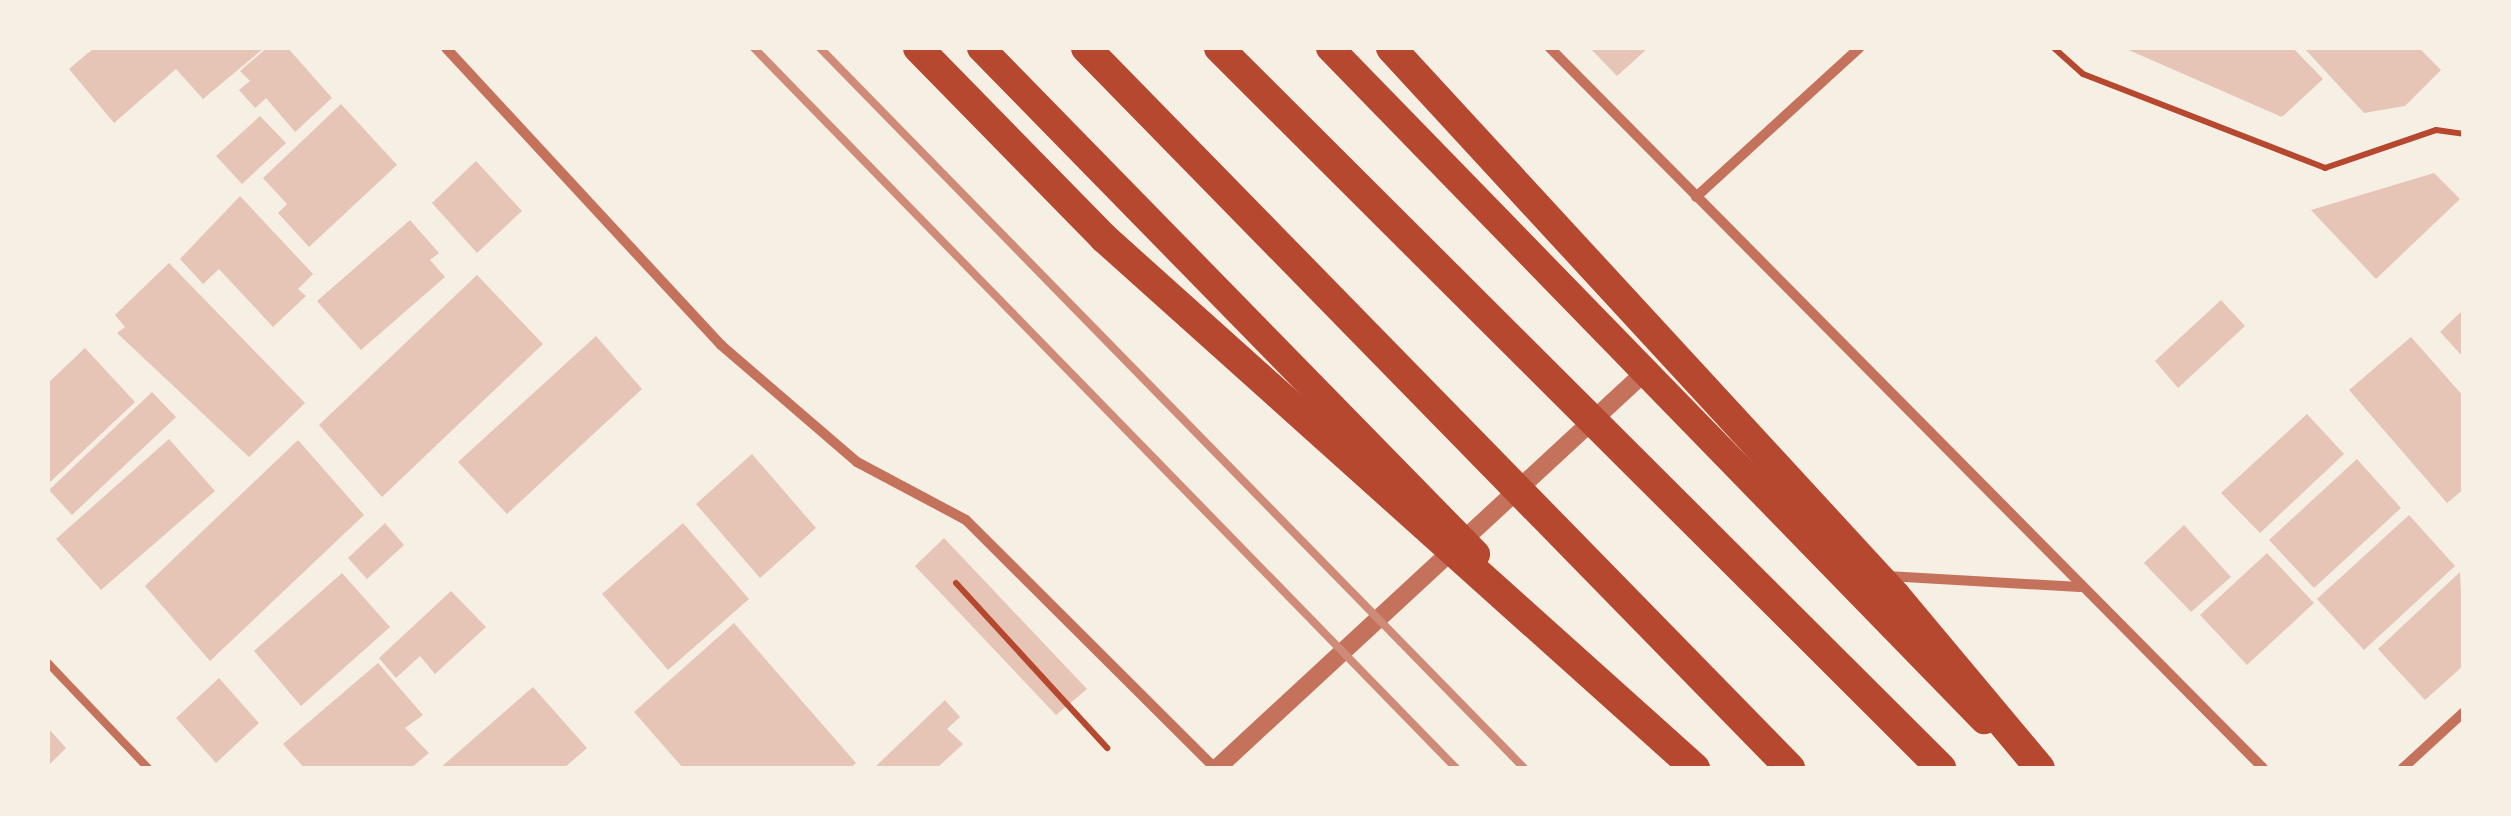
<!DOCTYPE html>
<style>
body{margin:0}
#map{position:relative;width:2511px;height:816px;overflow:hidden;background:#f6efe4;font-family:Ubuntu,sans-serif}
div>[style]{position:absolute}
.building>*{inset:0;background:#e6c5b7}
.path>*{height:6px;margin:-3px;padding:0 3px;transform-origin:3px;border-radius:3px;background:#b5482f}
.service>*{height:8px;margin:-4px;padding:0 4px;transform-origin:4px;border-radius:4px;background:#c5725c}
.minor>*{height:10px;margin:-5px;padding:0 5px;transform-origin:5px;border-radius:5px;background:#c5725c}
.tertiary>*{height:18px;margin:-9px;padding:0 9px;transform-origin:9px;border-radius:9px;background:#c5725c}
.trunk>*{height:28px;margin:-14px;padding:0 14px;transform-origin:14px;border-radius:14px;background:#b5482f}
.motorway>*{height:30px;margin:-15px;padding:0 15px;transform-origin:15px;border-radius:15px;background:#b5482f}
.rail>*{height:8px;margin:-4px;padding:0 4px;transform-origin:4px;border-radius:4px;background:#cf8b77}
span{translate:-50% -50%;white-space:nowrap;text-align:center;line-height:1.15;-webkit-text-stroke:8px #f6efe4;paint-order:stroke}
.frame{position:absolute;inset:0;border:50px solid #f6efe4;pointer-events:none}
</style>
<div id="map">
<div class="building">
<i style="clip-path:polygon(94px 48px,264px 48px,203px 99px,176px 69px,114px 123px,69px 69px)"></i>
<i style="clip-path:polygon(267px 48px,288px 48px,332px 98px,295px 132px,266px 98px,255px 108px,239px 90px,250px 81px,240px 71px)"></i>
<i style="clip-path:polygon(1590px 48px,1648px 48px,1617px 76px)"></i>
<i style="clip-path:polygon(2124px 48px,2293px 48px,2323px 79px,2282px 117px)"></i>
<i style="clip-path:polygon(2304px 48px,2419px 48px,2441px 70px,2405px 106px,2364px 113px)"></i>
<i style="clip-path:polygon(341px 104px,397px 165px,309px 247px,278px 213px,287px 204px,263px 178px)"></i>
<i style="clip-path:polygon(260px 116px,286px 143px,242px 184px,216px 156px)"></i>
<i style="clip-path:polygon(476px 161px,522px 211px,477px 253px,432px 203px)"></i>
<i style="clip-path:polygon(2434px 173px,2460px 199px,2376px 279px,2311px 210px)"></i>
<i style="clip-path:polygon(240px 196px,313px 274px,298px 289px,306px 296px,273px 327px,219px 269px,203px 284px,180px 259px)"></i>
<i style="clip-path:polygon(410px 220px,439px 253px,430px 260px,445px 277px,361px 350px,317px 301px)"></i>
<i style="clip-path:polygon(169px 263px,305px 403px,249px 457px,117px 333px,125px 327px,115px 315px)"></i>
<i style="clip-path:polygon(477px 275px,543px 344px,382px 497px,319px 425px)"></i>
<i style="clip-path:polygon(2221px 300px,2245px 326px,2178px 388px,2155px 361px)"></i>
<i style="clip-path:polygon(2464px 309px,2464px 358px,2440px 332px)"></i>
<i style="clip-path:polygon(596px 336px,642px 389px,507px 514px,458px 462px)"></i>
<i style="clip-path:polygon(2411px 337px,2464px 397px,2464px 489px,2447px 503px,2349px 390px)"></i>
<i style="clip-path:polygon(85px 348px,135px 402px,48px 484px,48px 383px)"></i>
<i style="clip-path:polygon(152px 392px,176px 417px,72px 515px,49px 490px)"></i>
<i style="clip-path:polygon(2307px 414px,2344px 454px,2260px 533px,2221px 493px)"></i>
<i style="clip-path:polygon(169px 439px,215px 491px,101px 590px,56px 539px)"></i>
<i style="clip-path:polygon(298px 440px,364px 515px,210px 661px,145px 586px)"></i>
<i style="clip-path:polygon(752px 454px,816px 528px,760px 578px,696px 504px)"></i>
<i style="clip-path:polygon(2357px 459px,2401px 508px,2314px 588px,2269px 540px)"></i>
<i style="clip-path:polygon(2409px 515px,2455px 566px,2364px 650px,2317px 599px)"></i>
<i style="clip-path:polygon(385px 523px,404px 545px,367px 579px,348px 558px)"></i>
<i style="clip-path:polygon(683px 523px,749px 599px,668px 670px,602px 594px)"></i>
<i style="clip-path:polygon(2184px 525px,2231px 577px,2191px 612px,2144px 563px)"></i>
<i style="clip-path:polygon(944px 538px,1087px 689px,1056px 715px,915px 566px)"></i>
<i style="clip-path:polygon(2267px 553px,2314px 603px,2247px 665px,2200px 615px)"></i>
<i style="clip-path:polygon(2460px 572px,2464px 665px,2425px 700px,2378px 649px)"></i>
<i style="clip-path:polygon(342px 573px,390px 627px,301px 706px,254px 651px)"></i>
<i style="clip-path:polygon(451px 591px,486px 627px,435px 674px,420px 656px,396px 678px,379px 658px)"></i>
<i style="clip-path:polygon(734px 623px,856px 763px,850px 768px,683px 768px,634px 712px)"></i>
<i style="clip-path:polygon(378px 663px,423px 715px,405px 728px,429px 753px,411px 768px,304px 768px,283px 744px)"></i>
<i style="clip-path:polygon(219px 678px,259px 723px,216px 763px,176px 718px)"></i>
<i style="clip-path:polygon(533px 687px,587px 748px,564px 768px,440px 768px)"></i>
<i style="clip-path:polygon(945px 700px,960px 717px,947px 729px,963px 744px,937px 768px,874px 768px)"></i>
<i style="clip-path:polygon(48px 728px,66px 748px,48px 766px)"></i>
</div>
<div class="path">
<i style="left:2054px;top:48px;width:39px;rotate:42deg"></i>
<i style="left:2083px;top:74px;width:260px;rotate:21.2deg"></i>
<i style="left:2325px;top:168px;width:117px;rotate:-18.9deg"></i>
<i style="left:2436px;top:130px;width:28px;rotate:8deg"></i>
<i style="left:956px;top:583px;width:224px;rotate:47.5deg"></i>
</div>
<div class="service">
<i style="left:48px;top:663px;width:145px;rotate:46.4deg"></i>
</div>
<div class="minor">
<i style="left:446px;top:48px;width:405px;rotate:47.2deg"></i>
<i style="left:721px;top:345px;width:179px;rotate:40.7deg"></i>
<i style="left:857px;top:462px;width:123px;rotate:28deg"></i>
<i style="left:966px;top:520px;width:351px;rotate:44.9deg"></i>
<i style="left:1550px;top:48px;width:1013px;rotate:45.28deg"></i>
<i style="left:1696px;top:197px;width:221px;rotate:-42.4deg"></i>
<i style="left:1887px;top:576px;width:193px;rotate:3.3deg"></i>
<i style="left:2403px;top:768px;width:83px;rotate:-42.6deg"></i>
</div>
<div class="tertiary">
<i style="left:1217px;top:768px;width:583px;rotate:-42.78deg"></i>
</div>
<div class="trunk">
<i style="left:981px;top:48px;width:708px;rotate:45.63deg"></i>
<i style="left:1330px;top:48px;width:938px;rotate:45.78deg"></i>
</div>
<div class="motorway">
<i style="left:918px;top:48px;width:266px;rotate:45.6deg"></i>
<i style="left:1104px;top:238px;width:794px;rotate:41.89deg"></i>
<i style="left:1086px;top:48px;width:1007px;rotate:45.64deg"></i>
<i style="left:1219px;top:48px;width:1020px;rotate:44.92deg"></i>
<i style="left:1391px;top:48px;width:745px;rotate:47.34deg"></i>
<i style="left:1896px;top:596px;width:224px;rotate:50.1deg"></i>
</div>
<div class="rail">
<i style="left:754px;top:48px;width:1006px;rotate:45.73deg"></i>
<i style="left:820px;top:48px;width:1007px;rotate:45.64deg"></i>
</div>
<div class="frame"></div>
</div>
